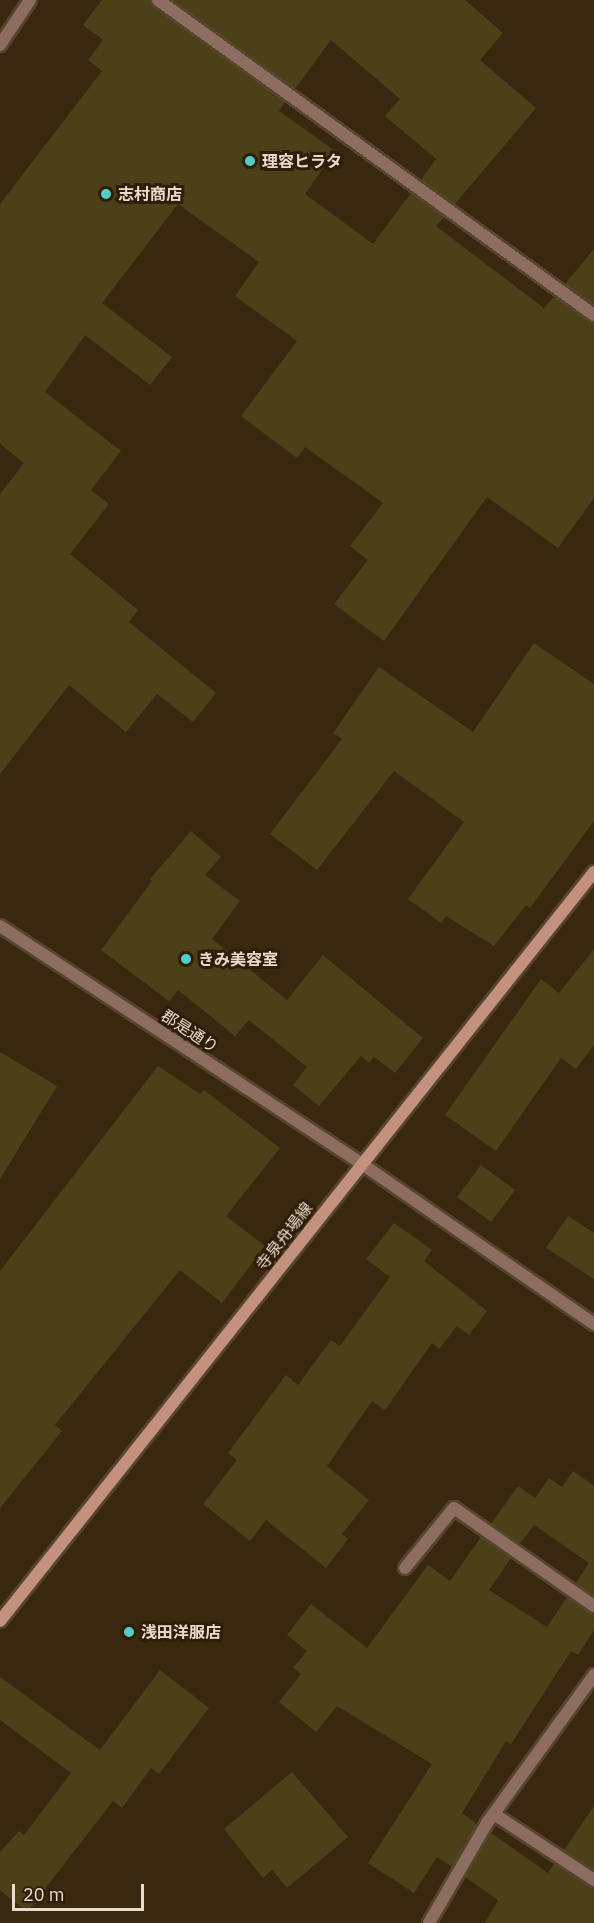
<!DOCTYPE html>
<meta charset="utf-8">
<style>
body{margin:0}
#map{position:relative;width:594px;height:1923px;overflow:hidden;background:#3a2710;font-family:"IBM Plex Sans","Noto Sans JP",sans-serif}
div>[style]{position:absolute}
.building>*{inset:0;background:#4c4018}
.roads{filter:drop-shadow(2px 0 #56442e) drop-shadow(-2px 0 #56442e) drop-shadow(0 2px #56442e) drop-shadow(0 -2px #56442e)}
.service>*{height:12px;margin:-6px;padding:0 6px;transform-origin:6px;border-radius:6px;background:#8c6d60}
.minor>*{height:12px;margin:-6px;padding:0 6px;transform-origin:6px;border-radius:6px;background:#8c6d60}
.tertiary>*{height:12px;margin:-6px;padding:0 6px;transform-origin:6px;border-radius:6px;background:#8c6d60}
.secondary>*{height:12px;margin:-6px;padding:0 6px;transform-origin:6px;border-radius:6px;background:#c3917d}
.dots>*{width:16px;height:16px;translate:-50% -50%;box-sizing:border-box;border:3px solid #301d06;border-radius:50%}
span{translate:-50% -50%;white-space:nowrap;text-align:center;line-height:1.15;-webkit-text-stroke:6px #301d06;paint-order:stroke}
.poi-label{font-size:16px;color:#e8dbce;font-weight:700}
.left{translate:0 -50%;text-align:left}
.street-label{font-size:16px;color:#e8dbce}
.scale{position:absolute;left:12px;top:1884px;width:132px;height:27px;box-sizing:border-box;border:3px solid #e8dbce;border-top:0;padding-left:8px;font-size:18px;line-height:21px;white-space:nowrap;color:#e8dbce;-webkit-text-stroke:4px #301d06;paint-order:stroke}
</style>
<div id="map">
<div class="building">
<i style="clip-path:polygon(102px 0,150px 0,153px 7px,285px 102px,279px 111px,335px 151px,305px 194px,373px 244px,411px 193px,444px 217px,436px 226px,544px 308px,554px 297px,594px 323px,594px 498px,558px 548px,487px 497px,384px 641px,334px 604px,368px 560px,350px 546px,383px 503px,305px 447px,297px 458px,241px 416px,297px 341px,235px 296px,259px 262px,178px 204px,102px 303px,172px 357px,150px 385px,85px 335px,45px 392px,121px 451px,91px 490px,109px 504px,70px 554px,138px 610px,129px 622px,216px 693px,193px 722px,157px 694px,126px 732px,69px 685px,0 774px,0 494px,24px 463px,0 444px,0 204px,102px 71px,88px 60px,103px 40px,83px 25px)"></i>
<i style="clip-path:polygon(172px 0,465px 0,503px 33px,480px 60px,536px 108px,455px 204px,421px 180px,436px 159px,385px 116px,400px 99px,331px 40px,295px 89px)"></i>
<i style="clip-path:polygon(594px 249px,594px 305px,565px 284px)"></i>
<i style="clip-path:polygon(534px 643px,594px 684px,594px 821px,530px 908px,526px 905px,494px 946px,446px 916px,441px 923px,408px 899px,464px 822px,394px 771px,317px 870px,270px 834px,342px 739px,333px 733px,379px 667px,473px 732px)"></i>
<i style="clip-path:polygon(191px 831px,221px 857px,205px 875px,240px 901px,212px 939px,287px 1000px,323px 955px,423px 1038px,395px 1073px,374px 1057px,369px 1063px,361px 1056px,319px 1106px,293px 1085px,307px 1067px,249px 1020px,235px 1036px,178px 990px,169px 1001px,101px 950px,152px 881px,150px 879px)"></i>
<i style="clip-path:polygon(594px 949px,594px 1045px,576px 1069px,561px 1058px,496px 1151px,445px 1115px,541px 979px,559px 993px)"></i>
<i style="clip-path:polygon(0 1052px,57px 1086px,0 1179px)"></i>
<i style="clip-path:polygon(158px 1066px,200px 1094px,204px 1090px,280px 1148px,226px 1216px,265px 1246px,222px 1303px,180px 1270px,55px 1425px,62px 1431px,0 1508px,0 1271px)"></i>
<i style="clip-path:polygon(481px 1165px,515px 1190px,491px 1222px,457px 1197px)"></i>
<i style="clip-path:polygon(568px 1216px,594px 1233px,594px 1279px,546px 1248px)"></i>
<i style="clip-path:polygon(394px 1223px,432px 1250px,424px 1261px,487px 1311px,469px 1335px,457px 1326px,439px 1349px,432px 1343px,385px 1410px,372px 1401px,327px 1466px,369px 1500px,342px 1534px,348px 1539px,326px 1568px,266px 1520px,250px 1541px,203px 1504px,237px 1460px,228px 1453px,286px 1375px,298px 1385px,331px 1340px,340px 1346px,390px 1277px,366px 1259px)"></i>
<i style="clip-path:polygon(573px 1471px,594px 1486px,594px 1596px,576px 1583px,589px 1563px,534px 1525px,520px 1544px,491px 1524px,518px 1486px,535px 1498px,549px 1478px,562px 1487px)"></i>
<i style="clip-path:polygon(481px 1537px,511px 1558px,489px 1590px,547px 1627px,567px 1597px,594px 1614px,594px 1630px,578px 1655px,571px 1651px,511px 1744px,506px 1741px,462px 1813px,477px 1824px,452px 1867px,437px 1857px,414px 1893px,368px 1863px,432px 1764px,337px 1706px,316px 1732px,279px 1702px,301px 1674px,293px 1668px,307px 1651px,287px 1635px,311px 1604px,367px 1648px,428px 1565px,450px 1581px)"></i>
<i style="clip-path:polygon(160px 1670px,209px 1708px,159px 1774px,151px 1768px,122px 1808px,113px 1801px,27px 1912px,0 1890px,0 1852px,19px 1831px,24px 1835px,71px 1773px,0 1720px,0 1677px,100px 1750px)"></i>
<i style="clip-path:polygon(292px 1772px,348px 1837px,287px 1888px,272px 1870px,263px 1878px,224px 1829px)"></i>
<i style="clip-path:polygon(594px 1806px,594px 1870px,564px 1850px)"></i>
<i style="clip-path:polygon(491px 1833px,548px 1873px,554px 1864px,594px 1888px,594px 1923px,485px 1923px,498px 1900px,465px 1877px)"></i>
</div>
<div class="roads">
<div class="service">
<i style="left:405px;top:1568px;width:77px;rotate:-50.8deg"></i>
<i style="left:454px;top:1508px;width:171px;rotate:35deg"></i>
<i style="left:494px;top:1814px;width:120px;rotate:33.4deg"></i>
</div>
<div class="minor">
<i style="left:158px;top:0;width:538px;rotate:35.85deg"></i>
<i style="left:0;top:45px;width:54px;rotate:-56.3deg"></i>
<i style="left:362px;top:1164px;width:282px;rotate:34.6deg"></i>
<i style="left:429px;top:1923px;width:116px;rotate:-59.9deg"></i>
<i style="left:487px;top:1823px;width:183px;rotate:-54.1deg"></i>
</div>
<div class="tertiary">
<i style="left:0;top:926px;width:433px;rotate:33.3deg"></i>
</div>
<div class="secondary">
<i style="left:0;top:1621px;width:956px;rotate:-51.58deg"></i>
</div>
</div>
<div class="dots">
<i style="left:250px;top:161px;background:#53cdc9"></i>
<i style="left:106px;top:194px;background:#53cdc9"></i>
<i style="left:186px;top:959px;background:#53cdc9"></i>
<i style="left:129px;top:1632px;background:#53cdc9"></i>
</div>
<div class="poi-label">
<span class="left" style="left:262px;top:161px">理容ヒラタ</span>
<span class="left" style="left:118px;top:194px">志村商店</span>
<span class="left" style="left:198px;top:959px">きみ美容室</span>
<span class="left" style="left:141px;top:1632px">浅田洋服店</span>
</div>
<div class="street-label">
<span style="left:190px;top:1031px;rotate:33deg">郡是通り</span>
<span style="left:284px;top:1236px;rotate:-52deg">寺泉舟場線</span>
</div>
<div class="scale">20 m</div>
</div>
